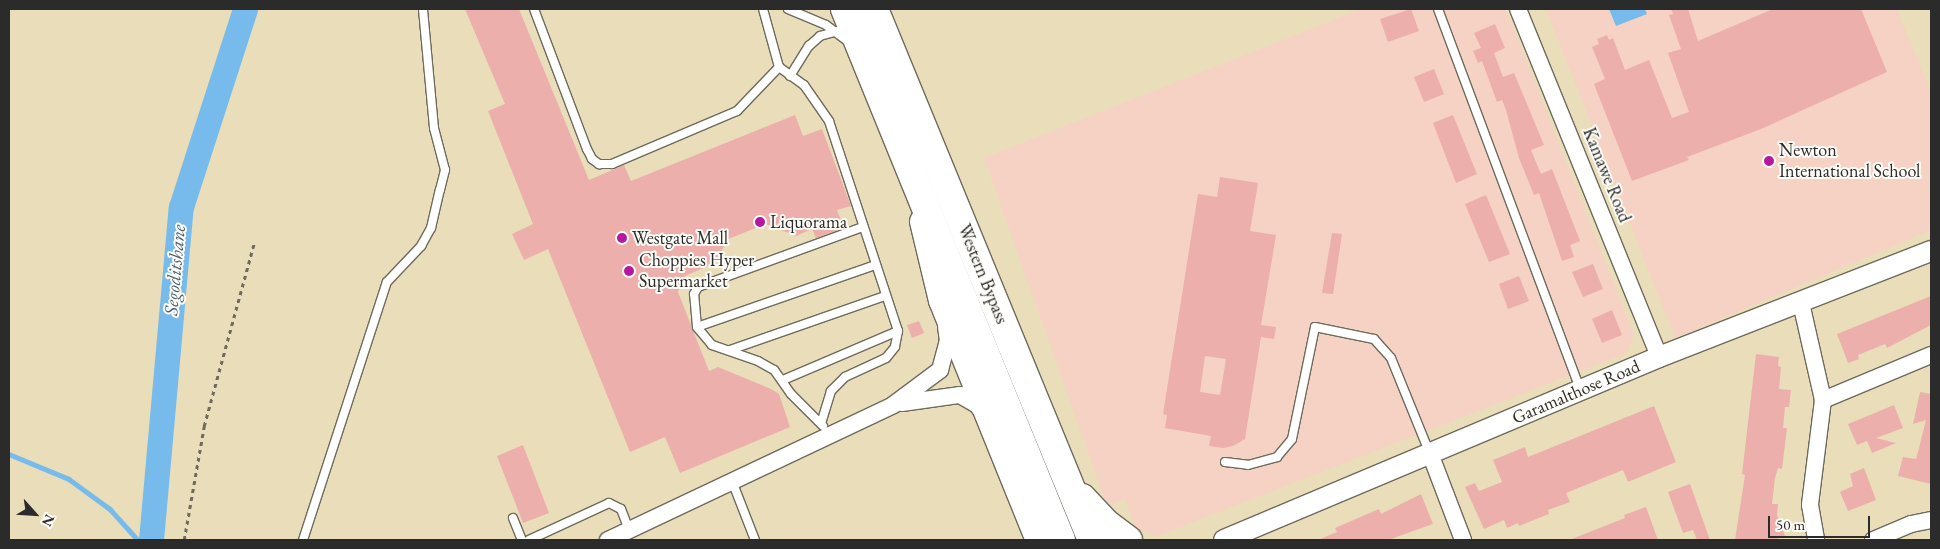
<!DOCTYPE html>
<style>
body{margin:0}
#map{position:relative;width:1940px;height:549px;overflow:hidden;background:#e9deb9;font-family:"EB Garamond",serif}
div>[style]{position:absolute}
.built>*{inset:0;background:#f5d2c3}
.water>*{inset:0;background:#76bbec}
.stream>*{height:4.5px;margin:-2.25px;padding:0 2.25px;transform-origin:2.25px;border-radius:2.25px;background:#76bbec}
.river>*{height:25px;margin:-12.5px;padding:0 12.5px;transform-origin:12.5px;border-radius:12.5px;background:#76bbec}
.building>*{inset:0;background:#ecafac}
.path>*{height:2.5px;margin-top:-1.25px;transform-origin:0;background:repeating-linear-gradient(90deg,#6e6a5d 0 4px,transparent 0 8px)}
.roads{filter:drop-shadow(1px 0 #6e6a5d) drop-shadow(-1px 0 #6e6a5d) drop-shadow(0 1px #6e6a5d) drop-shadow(0 -1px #6e6a5d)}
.service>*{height:8px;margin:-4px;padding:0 4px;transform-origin:4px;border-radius:4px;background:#fff}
.minor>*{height:16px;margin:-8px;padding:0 8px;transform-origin:8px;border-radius:8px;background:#fff}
.tertiary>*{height:20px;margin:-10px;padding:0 10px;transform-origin:10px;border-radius:10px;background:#fff}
.primary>*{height:25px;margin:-12.5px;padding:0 12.5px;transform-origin:12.5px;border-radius:12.5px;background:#fff}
.trunk>*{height:28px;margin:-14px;padding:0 14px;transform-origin:14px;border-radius:14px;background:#fff}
.dots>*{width:14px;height:14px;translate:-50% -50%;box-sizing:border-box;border:2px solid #fdfcf7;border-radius:50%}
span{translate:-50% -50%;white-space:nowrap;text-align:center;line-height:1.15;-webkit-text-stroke:4px #fdfcf7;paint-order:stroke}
.poi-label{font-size:18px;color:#2b2b2b}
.left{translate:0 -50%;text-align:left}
.street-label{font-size:18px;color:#2b2b2b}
.water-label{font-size:19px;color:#455d6f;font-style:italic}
.frame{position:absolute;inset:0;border:10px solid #2b2b2b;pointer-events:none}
.north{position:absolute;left:10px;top:489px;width:50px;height:50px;-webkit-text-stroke:4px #fdfcf7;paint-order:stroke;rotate:116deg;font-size:14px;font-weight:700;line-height:20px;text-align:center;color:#2b2b2b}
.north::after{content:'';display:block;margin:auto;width:18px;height:22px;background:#2b2b2b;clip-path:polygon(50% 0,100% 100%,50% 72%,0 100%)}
.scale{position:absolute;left:1768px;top:516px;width:102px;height:22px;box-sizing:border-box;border:2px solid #2b2b2b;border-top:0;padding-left:6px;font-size:15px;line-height:18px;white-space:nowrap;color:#2b2b2b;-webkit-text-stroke:4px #fdfcf7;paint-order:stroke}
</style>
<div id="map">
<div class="built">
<i style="clip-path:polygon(1361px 9px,1506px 9px,1634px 335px,1627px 353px,1157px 536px,1136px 528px,1125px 499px,1107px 506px,984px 158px)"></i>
<i style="clip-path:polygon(1546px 9px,1897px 9px,1931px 92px,1931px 230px,1675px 338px)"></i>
</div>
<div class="water">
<i style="clip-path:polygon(1609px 9px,1645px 9px,1647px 14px,1616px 26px)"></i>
</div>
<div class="stream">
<i style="left:9px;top:454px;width:65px;rotate:22.6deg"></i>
<i style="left:69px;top:479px;width:51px;rotate:36.2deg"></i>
<i style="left:110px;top:509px;width:42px;rotate:47.9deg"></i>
</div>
<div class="river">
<i style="left:151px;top:540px;width:334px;rotate:-84.9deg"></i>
<i style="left:181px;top:207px;width:208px;rotate:-72.1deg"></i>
</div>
<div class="building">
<i style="clip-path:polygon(465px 9px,519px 9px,589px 180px,624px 165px,631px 181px,795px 115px,803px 136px,822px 129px,851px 206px,837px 210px,844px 228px,816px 238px,812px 229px,796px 236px,766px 224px,728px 239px,715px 263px,685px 276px,678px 292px,709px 371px,718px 367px,771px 389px,779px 394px,790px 427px,680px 473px,665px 437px,630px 452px,548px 249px,524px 260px,512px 234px,533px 224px,488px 111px,505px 104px)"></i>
<i style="clip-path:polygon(1411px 9px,1419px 31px,1388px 42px,1380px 19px)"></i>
<i style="clip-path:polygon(1671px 9px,1688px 9px,1698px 41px,1773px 9px,1861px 9px,1887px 72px,1761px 129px,1687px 157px,1689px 160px,1632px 181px,1594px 84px,1605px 79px,1592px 47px,1599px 44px,1597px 39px,1607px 35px,1609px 40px,1613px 38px,1625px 70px,1649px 60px,1672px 118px,1689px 112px,1668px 53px,1681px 49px,1669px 15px,1673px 14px)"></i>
<i style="clip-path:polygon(1495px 24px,1505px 48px,1494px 53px,1503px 77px,1514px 73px,1544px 145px,1531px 150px,1541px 174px,1552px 169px,1580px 241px,1570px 245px,1574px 257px,1562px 261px,1539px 193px,1534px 195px,1519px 158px,1506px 110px,1502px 100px,1497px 102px,1482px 61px,1478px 63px,1473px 51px,1481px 48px,1474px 33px)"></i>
<i style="clip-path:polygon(1434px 69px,1444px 94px,1424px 102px,1414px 77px)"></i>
<i style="clip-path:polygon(1453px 115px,1477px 174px,1456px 183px,1433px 123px)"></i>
<i style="clip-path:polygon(evenodd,1220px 177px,1258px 183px,1250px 231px,1276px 235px,1261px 325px,1276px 327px,1274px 339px,1261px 337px,1245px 439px,1233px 446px,1223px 448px,1209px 446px,1211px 436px,1165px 428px,1167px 415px,1163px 414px,1198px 194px,1217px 197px,1220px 177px,1205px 356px,1226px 359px,1220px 395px,1200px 392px,1205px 356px)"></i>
<i style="clip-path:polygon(1486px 195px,1510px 254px,1489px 262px,1465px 204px)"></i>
<i style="clip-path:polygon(1332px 233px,1342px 234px,1333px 294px,1322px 293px)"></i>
<i style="clip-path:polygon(1593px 264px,1603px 289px,1583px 297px,1572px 272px)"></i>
<i style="clip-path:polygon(1519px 276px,1529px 301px,1508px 309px,1499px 284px)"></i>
<i style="clip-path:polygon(1931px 296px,1931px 325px,1887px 348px,1885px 344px,1858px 355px,1859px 359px,1848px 363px,1837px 334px)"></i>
<i style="clip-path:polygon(1612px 310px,1622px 335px,1602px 343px,1592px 319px)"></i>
<i style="clip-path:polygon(919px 321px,924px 333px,912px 338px,907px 325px)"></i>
<i style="clip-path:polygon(1756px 354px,1779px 357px,1778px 366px,1781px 367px,1779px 389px,1791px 390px,1789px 407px,1785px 407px,1783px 428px,1787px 428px,1782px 469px,1778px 468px,1775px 478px,1772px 504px,1778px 504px,1777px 515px,1785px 536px,1774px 540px,1735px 540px,1745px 475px,1742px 474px)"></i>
<i style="clip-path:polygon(1920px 392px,1931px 394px,1931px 484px,1898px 476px,1903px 457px,1916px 459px,1919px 448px,1926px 420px,1913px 424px)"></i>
<i style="clip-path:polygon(1894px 405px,1903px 428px,1876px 438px,1896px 443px,1872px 453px,1867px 441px,1857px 445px,1848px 424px)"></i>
<i style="clip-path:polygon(1654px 406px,1676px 462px,1628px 482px,1623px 470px,1566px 493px,1570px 502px,1548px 510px,1549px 514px,1519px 526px,1518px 523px,1507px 528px,1504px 520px,1484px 529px,1465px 487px,1475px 483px,1479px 491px,1502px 482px,1493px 460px,1525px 447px,1528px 457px)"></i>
<i style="clip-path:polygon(523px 445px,549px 513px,523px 523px,497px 456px)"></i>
<i style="clip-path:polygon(1864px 468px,1876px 500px,1848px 511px,1840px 492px,1853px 486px,1850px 474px)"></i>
<i style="clip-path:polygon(1690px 484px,1710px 540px,1697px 540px,1693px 530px,1683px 533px,1668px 492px)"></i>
<i style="clip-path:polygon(1421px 494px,1433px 524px,1388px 540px,1318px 540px,1337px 532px,1335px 528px,1379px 509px,1381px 514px)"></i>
<i style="clip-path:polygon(1646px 507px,1658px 540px,1569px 540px,1625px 518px,1624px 515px)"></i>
</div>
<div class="path">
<i style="left:184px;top:540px;width:116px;rotate:-80deg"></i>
<i style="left:204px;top:426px;width:190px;rotate:-74.7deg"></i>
</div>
<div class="roads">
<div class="service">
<i style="left:534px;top:9px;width:150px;rotate:69.3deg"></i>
<i style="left:587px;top:149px;width:11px;rotate:63deg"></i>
<i style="left:592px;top:159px;width:9px;rotate:36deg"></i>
<i style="left:599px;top:164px;width:13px"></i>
<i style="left:612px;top:164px;width:136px;rotate:-23deg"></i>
<i style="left:737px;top:111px;width:61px;rotate:-46.3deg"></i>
<i style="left:763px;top:9px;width:60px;rotate:74.6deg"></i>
<i style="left:779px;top:67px;width:31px;rotate:36deg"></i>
<i style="left:804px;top:85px;width:44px;rotate:55.2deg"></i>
<i style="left:829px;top:121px;width:221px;rotate:71.8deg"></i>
<i style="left:898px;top:331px;width:16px;rotate:101deg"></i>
<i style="left:895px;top:347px;width:14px;rotate:129deg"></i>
<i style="left:886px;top:358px;width:45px;rotate:155.1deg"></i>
<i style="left:845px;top:377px;width:20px;rotate:135deg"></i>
<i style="left:831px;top:391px;width:34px;rotate:107deg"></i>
<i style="left:788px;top:9px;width:41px;rotate:22.8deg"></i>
<i style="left:826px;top:25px;width:26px;rotate:37deg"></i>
<i style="left:1438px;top:9px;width:405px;rotate:69.5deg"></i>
<i style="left:790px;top:76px;width:36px;rotate:-58deg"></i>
<i style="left:809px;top:46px;width:15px;rotate:-42deg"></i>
<i style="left:820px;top:36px;width:18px;rotate:-16deg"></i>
<i style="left:697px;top:327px;width:188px;rotate:-19.2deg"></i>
<i style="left:730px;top:350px;width:164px;rotate:-19.2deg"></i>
<i style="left:783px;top:380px;width:125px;rotate:-23.1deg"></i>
<i style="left:823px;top:426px;width:45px;rotate:-135deg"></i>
<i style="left:791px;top:394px;width:29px;rotate:-125deg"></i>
<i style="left:774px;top:370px;width:18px;rotate:-151deg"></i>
<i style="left:758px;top:361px;width:49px;rotate:-160.8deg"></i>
<i style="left:712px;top:345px;width:23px;rotate:-130deg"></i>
<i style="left:697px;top:327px;width:33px;rotate:-95deg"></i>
<i style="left:694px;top:294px;width:8px;rotate:-60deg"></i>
<i style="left:698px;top:287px;width:176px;rotate:-20deg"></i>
<i style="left:1225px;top:462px;width:23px;rotate:7deg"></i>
<i style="left:1248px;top:465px;width:30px;rotate:-15deg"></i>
<i style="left:1277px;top:457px;width:23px;rotate:-50deg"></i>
<i style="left:1292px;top:439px;width:114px;rotate:-78.4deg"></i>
<i style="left:1315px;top:327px;width:60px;rotate:11.5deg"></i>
<i style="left:1374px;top:339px;width:25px;rotate:48deg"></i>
<i style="left:1391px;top:358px;width:104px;rotate:67.9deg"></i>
<i style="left:732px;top:481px;width:63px;rotate:68.7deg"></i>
<i style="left:513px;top:518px;width:24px;rotate:68deg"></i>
<i style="left:303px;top:540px;width:271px;rotate:-72deg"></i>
<i style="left:387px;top:282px;width:50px;rotate:-46.6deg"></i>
<i style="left:421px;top:246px;width:21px;rotate:-61deg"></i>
<i style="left:431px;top:228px;width:39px;rotate:-77deg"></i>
<i style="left:440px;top:190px;width:21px;rotate:-76deg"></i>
<i style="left:445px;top:170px;width:43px;rotate:-104.7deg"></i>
<i style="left:434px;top:128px;width:120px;rotate:-95.3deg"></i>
<i style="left:529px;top:540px;width:88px;rotate:-24.8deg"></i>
<i style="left:609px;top:503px;width:13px;rotate:27deg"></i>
<i style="left:621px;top:509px;width:22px;rotate:69deg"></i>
</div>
<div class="minor">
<i style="left:1518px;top:9px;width:375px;rotate:67.9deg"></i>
<i style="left:1801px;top:303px;width:99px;rotate:77.2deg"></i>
<i style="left:1823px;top:400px;width:106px;rotate:97.1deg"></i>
<i style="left:1810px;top:505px;width:36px;rotate:80deg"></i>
<i style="left:1823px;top:400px;width:117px;rotate:-22.6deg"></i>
<i style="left:902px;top:403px;width:59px;rotate:-7.9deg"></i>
<i style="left:960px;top:395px;width:20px;rotate:30deg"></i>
<i style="left:977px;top:405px;width:10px;rotate:53deg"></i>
<i style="left:1431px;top:456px;width:90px;rotate:69.1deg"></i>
<i style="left:608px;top:540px;width:315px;rotate:-25.3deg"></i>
<i style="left:893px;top:405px;width:59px;rotate:-36.7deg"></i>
<i style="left:940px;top:370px;width:30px;rotate:-75deg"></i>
<i style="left:948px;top:341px;width:14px;rotate:-98deg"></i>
<i style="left:1873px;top:540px;width:41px;rotate:-22.8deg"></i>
<i style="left:1911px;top:524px;width:20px;rotate:-11deg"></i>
</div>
<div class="tertiary">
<i style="left:1224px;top:540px;width:472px;rotate:-22.8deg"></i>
<i style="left:1659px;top:357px;width:292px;rotate:-21.3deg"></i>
</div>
<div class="primary">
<i style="left:922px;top:221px;width:81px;rotate:76.5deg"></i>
<i style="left:941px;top:300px;width:259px;rotate:68deg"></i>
</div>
<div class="trunk">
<i style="left:845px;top:9px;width:573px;rotate:67.86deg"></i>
<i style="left:874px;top:9px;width:574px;rotate:67.68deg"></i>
<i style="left:1082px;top:498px;width:33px;rotate:47deg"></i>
<i style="left:1104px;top:522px;width:30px;rotate:37deg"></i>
</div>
</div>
<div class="dots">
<i style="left:1769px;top:161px;background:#b5179e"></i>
<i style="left:760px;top:222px;background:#b5179e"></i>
<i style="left:622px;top:238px;background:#b5179e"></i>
<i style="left:629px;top:271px;background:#b5179e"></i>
</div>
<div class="poi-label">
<span class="left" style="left:1779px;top:161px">Newton<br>International School</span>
<span class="left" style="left:770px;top:222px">Liquorama</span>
<span class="left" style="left:632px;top:238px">Westgate Mall</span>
<span class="left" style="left:639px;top:271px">Choppies Hyper<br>Supermarket</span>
</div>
<div class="street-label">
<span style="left:1607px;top:175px;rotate:68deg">Kamawe Road</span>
<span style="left:983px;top:274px;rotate:68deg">Western Bypass</span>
<span style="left:1576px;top:392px;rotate:-23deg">Garamalthose Road</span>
</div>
<div class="water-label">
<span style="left:175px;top:270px;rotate:-85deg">Segoditshane</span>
</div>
<div class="frame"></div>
<div class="north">N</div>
<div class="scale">50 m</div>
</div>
